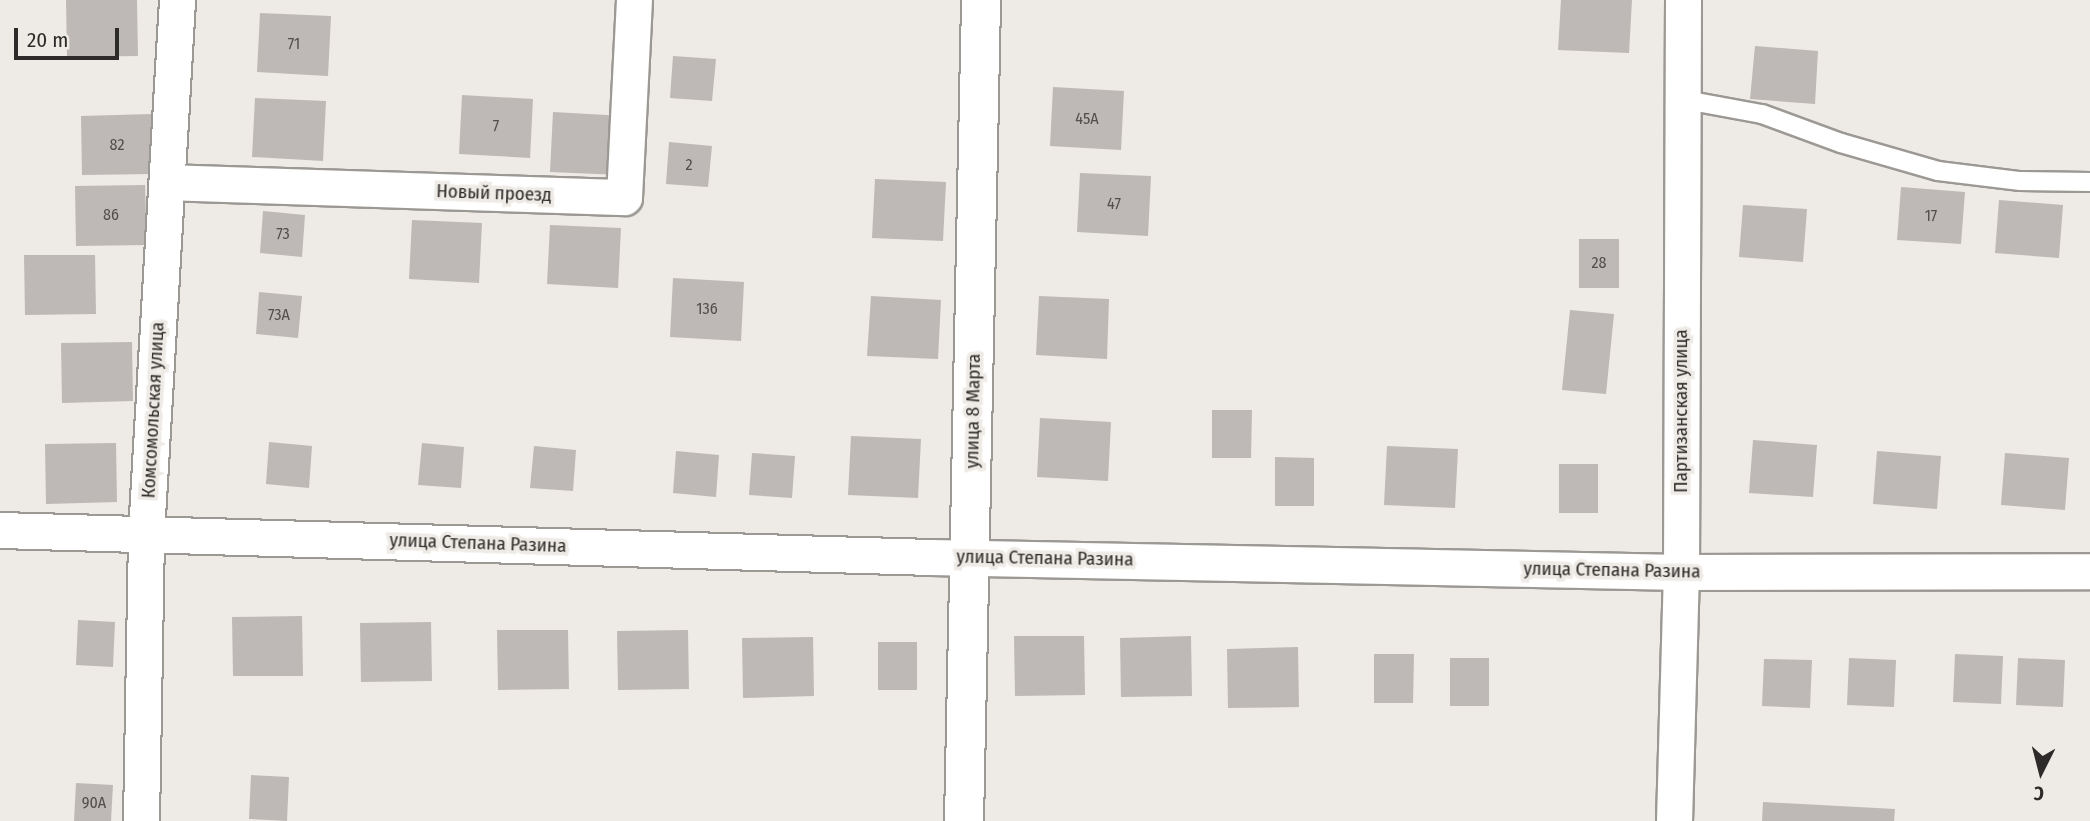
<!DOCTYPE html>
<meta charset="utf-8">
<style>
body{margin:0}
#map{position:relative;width:2090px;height:821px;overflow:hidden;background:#eeeae5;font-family:"Fira Sans Condensed",sans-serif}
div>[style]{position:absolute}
.building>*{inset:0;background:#beb9b6}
.roads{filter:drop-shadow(2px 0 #9c9994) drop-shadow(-2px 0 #9c9994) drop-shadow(0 2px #9c9994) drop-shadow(0 -2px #9c9994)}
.lane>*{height:18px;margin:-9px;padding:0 9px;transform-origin:9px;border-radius:9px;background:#fff}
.street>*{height:35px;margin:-17.5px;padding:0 17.5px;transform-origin:17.5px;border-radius:17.5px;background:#fff}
.secondary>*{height:38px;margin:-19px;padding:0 19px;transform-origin:19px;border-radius:19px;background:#fff}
span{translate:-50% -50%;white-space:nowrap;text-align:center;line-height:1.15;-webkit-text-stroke:7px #eeeae5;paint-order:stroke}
.number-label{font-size:16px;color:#514e4d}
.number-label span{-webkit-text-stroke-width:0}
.street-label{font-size:19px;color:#2d2b2a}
.north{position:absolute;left:2006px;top:737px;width:70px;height:70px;-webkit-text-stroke:5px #eeeae5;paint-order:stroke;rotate:186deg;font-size:19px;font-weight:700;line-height:28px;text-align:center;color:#2d2b2a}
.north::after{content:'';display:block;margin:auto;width:24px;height:32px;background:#2d2b2a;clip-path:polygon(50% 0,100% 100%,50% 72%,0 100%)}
.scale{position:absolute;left:14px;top:28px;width:105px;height:32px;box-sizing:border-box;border:4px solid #2d2b2a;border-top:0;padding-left:9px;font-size:21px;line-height:24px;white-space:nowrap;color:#2d2b2a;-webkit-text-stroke:5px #eeeae5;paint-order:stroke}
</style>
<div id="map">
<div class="building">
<i style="clip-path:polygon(66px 0,137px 0,138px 56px,67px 57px)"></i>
<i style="clip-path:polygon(1561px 0,1632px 0,1629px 53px,1558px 50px)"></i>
<i style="clip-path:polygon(260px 13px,331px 16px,328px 76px,257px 72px)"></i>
<i style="clip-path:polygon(1755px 46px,1818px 51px,1815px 104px,1750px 99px)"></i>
<i style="clip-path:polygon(673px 56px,716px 59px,712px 101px,670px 98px)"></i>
<i style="clip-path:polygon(1053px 87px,1124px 91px,1121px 150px,1050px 146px)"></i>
<i style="clip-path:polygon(462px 95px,533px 99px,530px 158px,459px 154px)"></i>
<i style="clip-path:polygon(255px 98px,326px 101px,323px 161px,252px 157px)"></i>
<i style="clip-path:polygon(553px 112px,624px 116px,621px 175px,550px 172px)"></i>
<i style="clip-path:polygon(152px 114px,152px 174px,82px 175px,81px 116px)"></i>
<i style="clip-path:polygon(669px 142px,712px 146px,708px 187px,666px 184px)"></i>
<i style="clip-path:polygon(1080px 173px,1151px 176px,1148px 236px,1077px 232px)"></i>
<i style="clip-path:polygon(875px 179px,946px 182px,943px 241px,872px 238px)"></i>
<i style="clip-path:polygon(145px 185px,147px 245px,76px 246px,75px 186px)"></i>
<i style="clip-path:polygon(1901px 187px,1965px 192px,1961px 244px,1897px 240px)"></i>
<i style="clip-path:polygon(1999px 200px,2063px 205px,2059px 258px,1995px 253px)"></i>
<i style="clip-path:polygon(1743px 205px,1807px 209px,1803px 262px,1739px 257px)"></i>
<i style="clip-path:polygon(263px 211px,305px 215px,302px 257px,260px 253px)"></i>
<i style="clip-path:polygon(412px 220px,482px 223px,479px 283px,409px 279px)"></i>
<i style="clip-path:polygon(550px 225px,621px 228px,618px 288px,547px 284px)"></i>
<i style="clip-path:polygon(1579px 239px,1619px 239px,1619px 288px,1579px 288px)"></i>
<i style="clip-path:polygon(24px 255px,95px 255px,96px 314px,25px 315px)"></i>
<i style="clip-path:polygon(673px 278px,744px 282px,741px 341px,670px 337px)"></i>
<i style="clip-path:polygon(259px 292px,302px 296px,298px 338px,256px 334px)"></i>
<i style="clip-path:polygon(871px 296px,941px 300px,938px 359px,867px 356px)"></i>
<i style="clip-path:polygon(1039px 296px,1109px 299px,1107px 359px,1036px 355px)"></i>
<i style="clip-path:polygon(1570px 310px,1614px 314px,1606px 394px,1562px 390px)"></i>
<i style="clip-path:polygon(132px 342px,133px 401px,62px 403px,61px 343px)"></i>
<i style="clip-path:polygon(1212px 410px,1252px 410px,1251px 458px,1212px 458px)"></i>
<i style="clip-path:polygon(1040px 418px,1111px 422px,1108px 481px,1037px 477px)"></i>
<i style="clip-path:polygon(851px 436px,921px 439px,918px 498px,848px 495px)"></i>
<i style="clip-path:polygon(1753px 440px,1817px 445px,1813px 497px,1749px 493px)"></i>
<i style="clip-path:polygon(269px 442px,312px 446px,309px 488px,266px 484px)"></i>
<i style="clip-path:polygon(116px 443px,117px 502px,46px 504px,45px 444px)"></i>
<i style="clip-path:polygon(422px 443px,464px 447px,461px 488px,418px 485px)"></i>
<i style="clip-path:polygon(534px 446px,576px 450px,573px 491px,530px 488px)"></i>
<i style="clip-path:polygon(1387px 446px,1458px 449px,1455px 508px,1384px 505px)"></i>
<i style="clip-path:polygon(676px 451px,719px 455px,716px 497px,673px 493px)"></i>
<i style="clip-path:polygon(1877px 451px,1941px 456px,1937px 509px,1873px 504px)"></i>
<i style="clip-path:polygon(752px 453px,795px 456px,792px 498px,749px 495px)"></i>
<i style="clip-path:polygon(2005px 453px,2069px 458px,2065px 510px,2001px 505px)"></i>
<i style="clip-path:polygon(1275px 457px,1314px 458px,1314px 506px,1275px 506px)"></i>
<i style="clip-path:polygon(1559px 464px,1598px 464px,1598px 513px,1559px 513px)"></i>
<i style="clip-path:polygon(302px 616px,303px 676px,233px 676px,232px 617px)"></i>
<i style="clip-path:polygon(78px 620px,115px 622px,113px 667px,76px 665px)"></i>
<i style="clip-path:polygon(431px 622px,432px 681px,361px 682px,360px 623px)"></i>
<i style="clip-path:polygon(497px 630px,568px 630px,569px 689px,498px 690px)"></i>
<i style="clip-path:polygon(688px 630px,689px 689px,618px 690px,617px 631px)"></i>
<i style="clip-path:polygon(1014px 636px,1084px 636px,1085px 695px,1015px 696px)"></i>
<i style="clip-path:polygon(1191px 636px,1192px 696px,1121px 697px,1120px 638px)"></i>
<i style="clip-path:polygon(813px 637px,814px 696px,743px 698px,742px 638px)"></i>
<i style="clip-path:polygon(878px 642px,917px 642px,917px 690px,878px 690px)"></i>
<i style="clip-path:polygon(1298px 647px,1299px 707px,1228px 708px,1227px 649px)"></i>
<i style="clip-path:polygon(1374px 654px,1414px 654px,1413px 703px,1374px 703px)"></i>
<i style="clip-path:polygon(1955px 654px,2003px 656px,2001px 704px,1953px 702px)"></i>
<i style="clip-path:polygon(1450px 658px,1489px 658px,1489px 706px,1450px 706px)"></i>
<i style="clip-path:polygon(1849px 658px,1896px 660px,1894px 707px,1847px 705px)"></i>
<i style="clip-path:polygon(2018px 658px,2065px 660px,2063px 707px,2016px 705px)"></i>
<i style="clip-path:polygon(1764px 659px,1812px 660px,1810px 708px,1762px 706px)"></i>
<i style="clip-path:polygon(251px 775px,289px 777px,287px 821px,249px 819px)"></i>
<i style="clip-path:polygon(76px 783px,113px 785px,111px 821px,74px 821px)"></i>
<i style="clip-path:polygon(1763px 802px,1895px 809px,1894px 821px,1762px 821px)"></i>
</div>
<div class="roads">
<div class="lane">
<i style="left:1680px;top:99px;width:83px;rotate:10.4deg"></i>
<i style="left:1762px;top:114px;width:84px;rotate:20.2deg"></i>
<i style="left:1841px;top:143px;width:101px;rotate:16.1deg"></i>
<i style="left:1938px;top:171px;width:83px;rotate:7deg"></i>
<i style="left:2020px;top:181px;width:70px;rotate:0.8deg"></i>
</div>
<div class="street">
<i style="left:167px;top:182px;width:457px;rotate:1.9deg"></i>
<i style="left:624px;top:197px;width:197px;rotate:-87.1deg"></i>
<i style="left:0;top:530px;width:930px;rotate:1.66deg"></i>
<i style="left:930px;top:557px;width:751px;rotate:1.14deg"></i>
<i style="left:1681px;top:572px;width:409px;rotate:-0.1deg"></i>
<i style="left:141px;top:821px;width:288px;rotate:-89deg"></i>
<i style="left:146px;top:533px;width:534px;rotate:-86.67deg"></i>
<i style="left:1674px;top:821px;width:249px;rotate:-88.4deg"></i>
<i style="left:1681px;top:572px;width:572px;rotate:-89.8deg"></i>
</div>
<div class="secondary">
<i style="left:964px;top:821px;width:821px;rotate:-88.81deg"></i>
</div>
</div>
<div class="number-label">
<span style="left:294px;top:44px">71</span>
<span style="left:1087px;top:119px">45А</span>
<span style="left:496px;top:126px">7</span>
<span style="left:117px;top:145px">82</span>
<span style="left:689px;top:165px">2</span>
<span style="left:1114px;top:204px">47</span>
<span style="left:111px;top:215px">86</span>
<span style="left:1931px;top:216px">17</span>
<span style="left:283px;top:234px">73</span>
<span style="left:1599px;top:263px">28</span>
<span style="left:707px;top:309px">136</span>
<span style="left:279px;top:315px">73А</span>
<span style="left:94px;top:803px">90А</span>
</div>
<div class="street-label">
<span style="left:494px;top:193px;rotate:2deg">Новый проезд</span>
<span style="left:153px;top:410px;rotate:-87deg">Комсомольская улица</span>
<span style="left:973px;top:411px;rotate:-89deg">улица 8 Марта</span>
<span style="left:1681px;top:411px;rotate:-90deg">Партизанская улица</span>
<span style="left:478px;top:543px;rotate:2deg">улица Степана Разина</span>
<span style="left:1045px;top:558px;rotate:1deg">улица Степана Разина</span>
<span style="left:1612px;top:570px;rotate:1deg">улица Степана Разина</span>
</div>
<div class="north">С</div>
<div class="scale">20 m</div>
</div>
